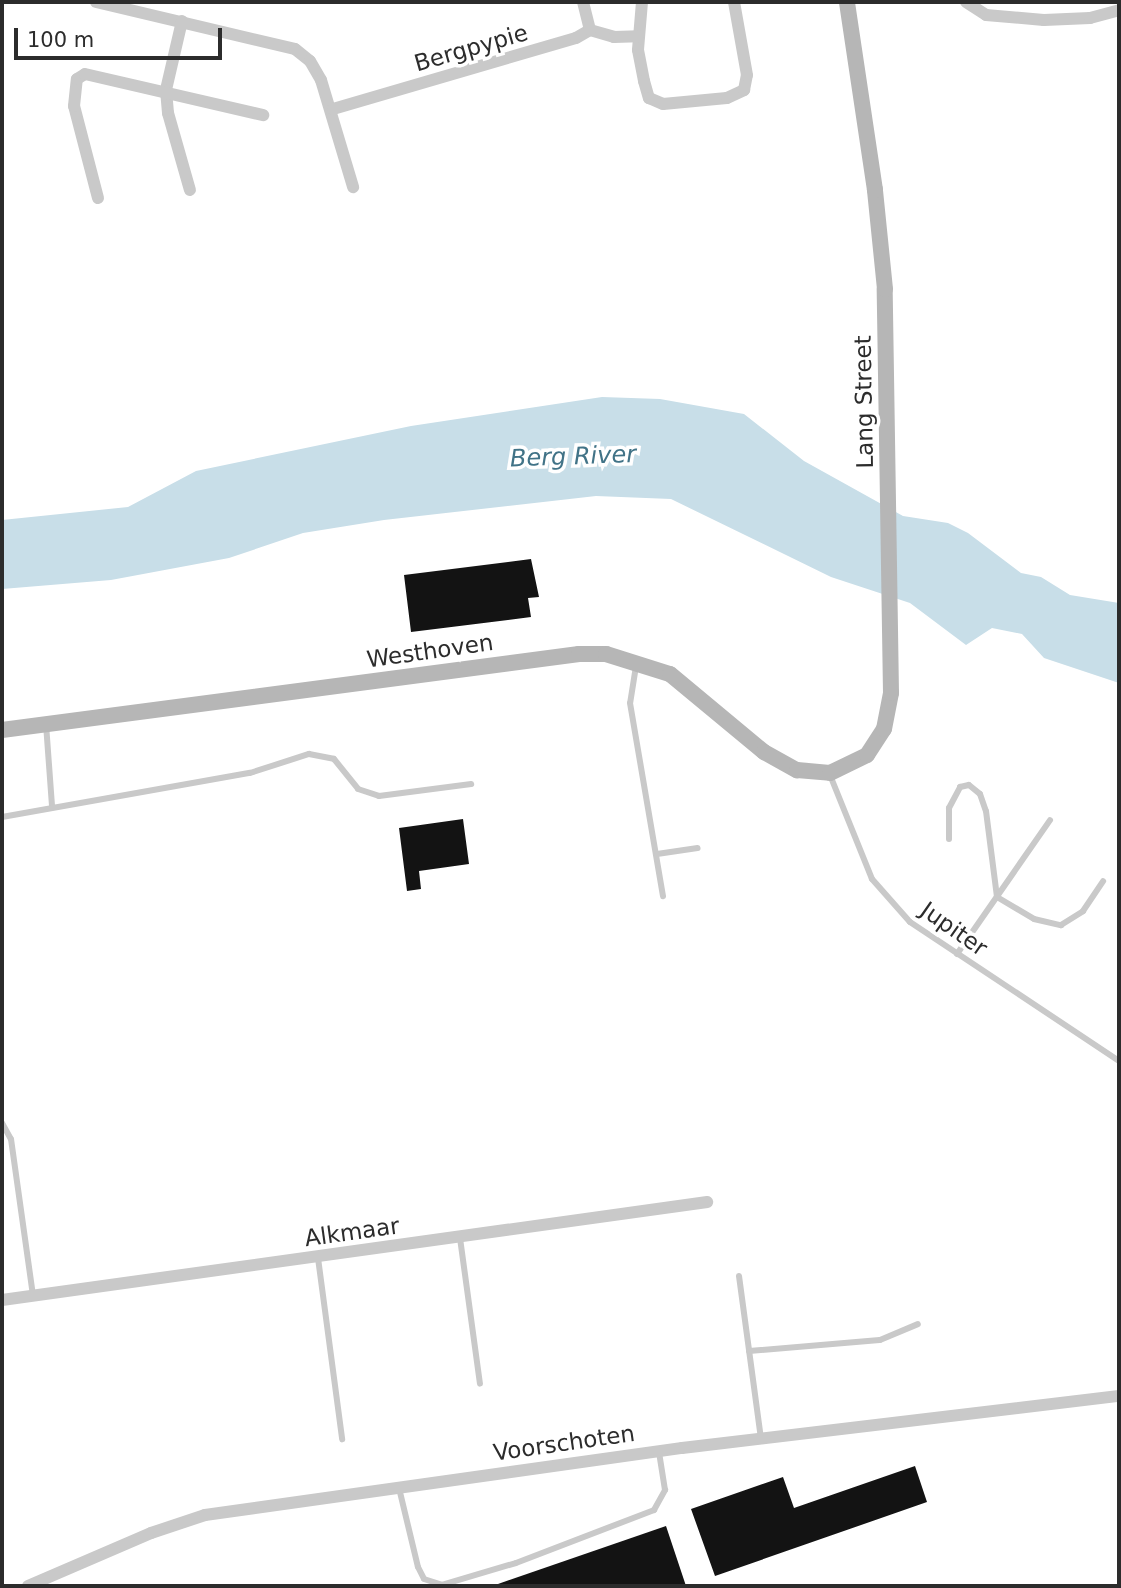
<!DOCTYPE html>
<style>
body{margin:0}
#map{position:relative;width:1121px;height:1588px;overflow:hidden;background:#fff;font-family:"DejaVu Sans",sans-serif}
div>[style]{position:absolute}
.water>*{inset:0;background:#c8dee8}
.building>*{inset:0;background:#131313}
.lane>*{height:6px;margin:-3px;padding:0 3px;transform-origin:3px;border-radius:3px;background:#c9c9c9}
.street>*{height:12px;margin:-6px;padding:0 6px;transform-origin:6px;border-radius:6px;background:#c9c9c9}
.secondary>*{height:16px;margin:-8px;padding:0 8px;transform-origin:8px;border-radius:8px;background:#b6b6b6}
span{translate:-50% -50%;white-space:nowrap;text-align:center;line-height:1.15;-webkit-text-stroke:7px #fff;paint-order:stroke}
.street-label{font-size:23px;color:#2c2c2c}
.water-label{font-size:24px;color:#417387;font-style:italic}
.frame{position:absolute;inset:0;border:4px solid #2c2c2c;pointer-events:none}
.scale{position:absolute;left:14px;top:28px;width:208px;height:32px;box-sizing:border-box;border:4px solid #2c2c2c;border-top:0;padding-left:9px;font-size:21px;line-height:24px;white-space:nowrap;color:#2c2c2c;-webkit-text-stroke:5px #fff;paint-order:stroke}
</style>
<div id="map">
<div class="water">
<i style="clip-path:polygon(602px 397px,660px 399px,744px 414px,804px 461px,903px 516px,948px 523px,968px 533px,1021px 573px,1041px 577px,1070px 595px,1119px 603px,1119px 683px,1044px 658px,1022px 634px,992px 628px,966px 645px,910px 603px,831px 577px,671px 499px,596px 496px,384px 520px,303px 533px,229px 558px,111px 580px,2px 589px,2px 520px,128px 507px,196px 471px,411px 426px)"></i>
</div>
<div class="building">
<i style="clip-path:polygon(531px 559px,539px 597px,528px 598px,531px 617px,411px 632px,404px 575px)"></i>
<i style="clip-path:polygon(463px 819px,469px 864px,419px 871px,421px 889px,407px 891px,399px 828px)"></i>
<i style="clip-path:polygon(915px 1466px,927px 1502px,715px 1576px,691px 1509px,783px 1477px,794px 1508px)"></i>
<i style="clip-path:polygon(666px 1526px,686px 1586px,498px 1586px,498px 1584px)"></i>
</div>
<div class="lane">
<i style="left:636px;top:666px;width:37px;rotate:99deg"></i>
<i style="left:630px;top:703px;width:196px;rotate:80.3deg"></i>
<i style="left:46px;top:724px;width:82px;rotate:85.8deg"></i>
<i style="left:830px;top:775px;width:112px;rotate:68deg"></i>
<i style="left:872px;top:879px;width:57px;rotate:48.5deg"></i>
<i style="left:910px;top:922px;width:251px;rotate:33.6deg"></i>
<i style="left:2px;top:817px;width:252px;rotate:-10.1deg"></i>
<i style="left:250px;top:773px;width:62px;rotate:-17.9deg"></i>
<i style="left:309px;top:754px;width:25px;rotate:11deg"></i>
<i style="left:334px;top:759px;width:38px;rotate:51deg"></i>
<i style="left:358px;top:789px;width:22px;rotate:18deg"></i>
<i style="left:379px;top:796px;width:93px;rotate:-7.4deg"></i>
<i style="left:949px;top:839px;width:31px;rotate:-90deg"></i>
<i style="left:949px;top:808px;width:24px;rotate:-62deg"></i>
<i style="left:960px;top:787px;width:9px;rotate:-13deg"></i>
<i style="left:969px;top:785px;width:14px;rotate:39deg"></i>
<i style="left:980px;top:794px;width:18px;rotate:71deg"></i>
<i style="left:986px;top:811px;width:87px;rotate:82.7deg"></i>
<i style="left:997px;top:897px;width:43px;rotate:30.7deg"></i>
<i style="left:1034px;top:919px;width:28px;rotate:13deg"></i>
<i style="left:1061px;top:925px;width:26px;rotate:-32deg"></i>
<i style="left:1083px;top:911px;width:36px;rotate:-56deg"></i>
<i style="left:657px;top:854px;width:41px;rotate:-8.3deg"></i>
<i style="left:957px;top:954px;width:163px;rotate:-55.2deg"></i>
<i style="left:2px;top:1123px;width:18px;rotate:61deg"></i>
<i style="left:11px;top:1139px;width:158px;rotate:82deg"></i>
<i style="left:460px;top:1238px;width:147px;rotate:82.2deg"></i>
<i style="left:318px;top:1258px;width:183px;rotate:82.4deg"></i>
<i style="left:739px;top:1276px;width:163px;rotate:82.3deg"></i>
<i style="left:749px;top:1351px;width:131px;rotate:-4.8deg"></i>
<i style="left:880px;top:1340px;width:41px;rotate:-22.8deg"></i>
<i style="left:399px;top:1488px;width:81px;rotate:76.5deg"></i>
<i style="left:418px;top:1567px;width:13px;rotate:63deg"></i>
<i style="left:424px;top:1579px;width:19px;rotate:18deg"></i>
<i style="left:442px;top:1585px;width:77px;rotate:-16.6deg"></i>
<i style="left:516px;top:1563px;width:148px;rotate:-21deg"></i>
<i style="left:654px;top:1510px;width:23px;rotate:-61deg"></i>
<i style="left:665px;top:1490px;width:39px;rotate:-99deg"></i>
</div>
<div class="street">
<i style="left:96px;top:2px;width:204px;rotate:13.3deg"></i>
<i style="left:295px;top:49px;width:19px;rotate:39deg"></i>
<i style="left:310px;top:61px;width:22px;rotate:60deg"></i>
<i style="left:321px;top:80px;width:112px;rotate:73.3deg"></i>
<i style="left:642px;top:2px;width:48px;rotate:94.8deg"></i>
<i style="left:638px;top:50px;width:32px;rotate:79deg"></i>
<i style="left:644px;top:81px;width:18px;rotate:74deg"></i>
<i style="left:649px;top:98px;width:15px;rotate:23deg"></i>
<i style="left:663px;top:104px;width:64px;rotate:-5.4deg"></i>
<i style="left:727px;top:98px;width:19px;rotate:-25deg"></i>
<i style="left:744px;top:90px;width:15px;rotate:-79deg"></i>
<i style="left:747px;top:75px;width:74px;rotate:-100.1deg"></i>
<i style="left:966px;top:2px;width:24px;rotate:33deg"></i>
<i style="left:986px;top:15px;width:58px;rotate:4.9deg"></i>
<i style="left:1044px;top:20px;width:46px;rotate:-2.5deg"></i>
<i style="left:1090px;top:18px;width:30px;rotate:-15deg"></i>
<i style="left:182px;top:21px;width:71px;rotate:103.1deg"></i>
<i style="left:166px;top:90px;width:23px;rotate:85deg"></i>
<i style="left:168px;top:113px;width:80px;rotate:74.1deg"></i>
<i style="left:590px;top:30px;width:25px;rotate:16deg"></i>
<i style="left:614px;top:37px;width:24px;rotate:-2deg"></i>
<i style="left:333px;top:109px;width:253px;rotate:-16.3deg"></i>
<i style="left:576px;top:38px;width:16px;rotate:-30deg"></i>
<i style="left:590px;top:30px;width:29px;rotate:-104deg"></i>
<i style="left:98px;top:198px;width:95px;rotate:-104.6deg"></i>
<i style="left:74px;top:106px;width:27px;rotate:-84deg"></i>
<i style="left:77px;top:79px;width:9px;rotate:-32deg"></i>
<i style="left:85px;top:74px;width:183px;rotate:13deg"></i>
<i style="left:2px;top:1300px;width:712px;rotate:-7.91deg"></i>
<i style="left:28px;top:1586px;width:134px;rotate:-23.3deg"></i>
<i style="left:151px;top:1533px;width:57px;rotate:-18.4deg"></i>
<i style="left:205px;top:1515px;width:482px;rotate:-8deg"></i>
<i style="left:682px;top:1448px;width:440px;rotate:-6.8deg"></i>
</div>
<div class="secondary">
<i style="left:2px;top:730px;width:582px;rotate:-7.5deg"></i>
<i style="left:579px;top:654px;width:27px"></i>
<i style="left:606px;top:654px;width:67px;rotate:17.4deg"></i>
<i style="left:670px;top:674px;width:122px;rotate:39.7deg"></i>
<i style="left:764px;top:752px;width:38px;rotate:29deg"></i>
<i style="left:797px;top:770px;width:33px;rotate:5deg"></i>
<i style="left:830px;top:773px;width:41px;rotate:-25.9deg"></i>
<i style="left:867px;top:755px;width:31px;rotate:-57deg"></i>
<i style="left:884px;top:729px;width:37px;rotate:-79deg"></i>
<i style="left:891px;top:693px;width:404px;rotate:-90.9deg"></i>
<i style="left:885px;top:289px;width:100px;rotate:-95.8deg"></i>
<i style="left:875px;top:190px;width:190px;rotate:-98.5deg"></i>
</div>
<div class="street-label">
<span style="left:471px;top:48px;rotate:-16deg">Bergpypie</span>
<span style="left:864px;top:402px;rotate:-91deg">Lang Street</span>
<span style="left:430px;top:651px;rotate:-8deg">Westhoven</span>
<span style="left:954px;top:929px;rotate:35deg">Jupiter</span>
<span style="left:352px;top:1232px;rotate:-8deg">Alkmaar</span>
<span style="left:564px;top:1443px;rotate:-8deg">Voorschoten</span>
</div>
<div class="water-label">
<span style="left:573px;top:457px;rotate:-2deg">Berg River</span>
</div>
<div class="frame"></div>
<div class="scale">100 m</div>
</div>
